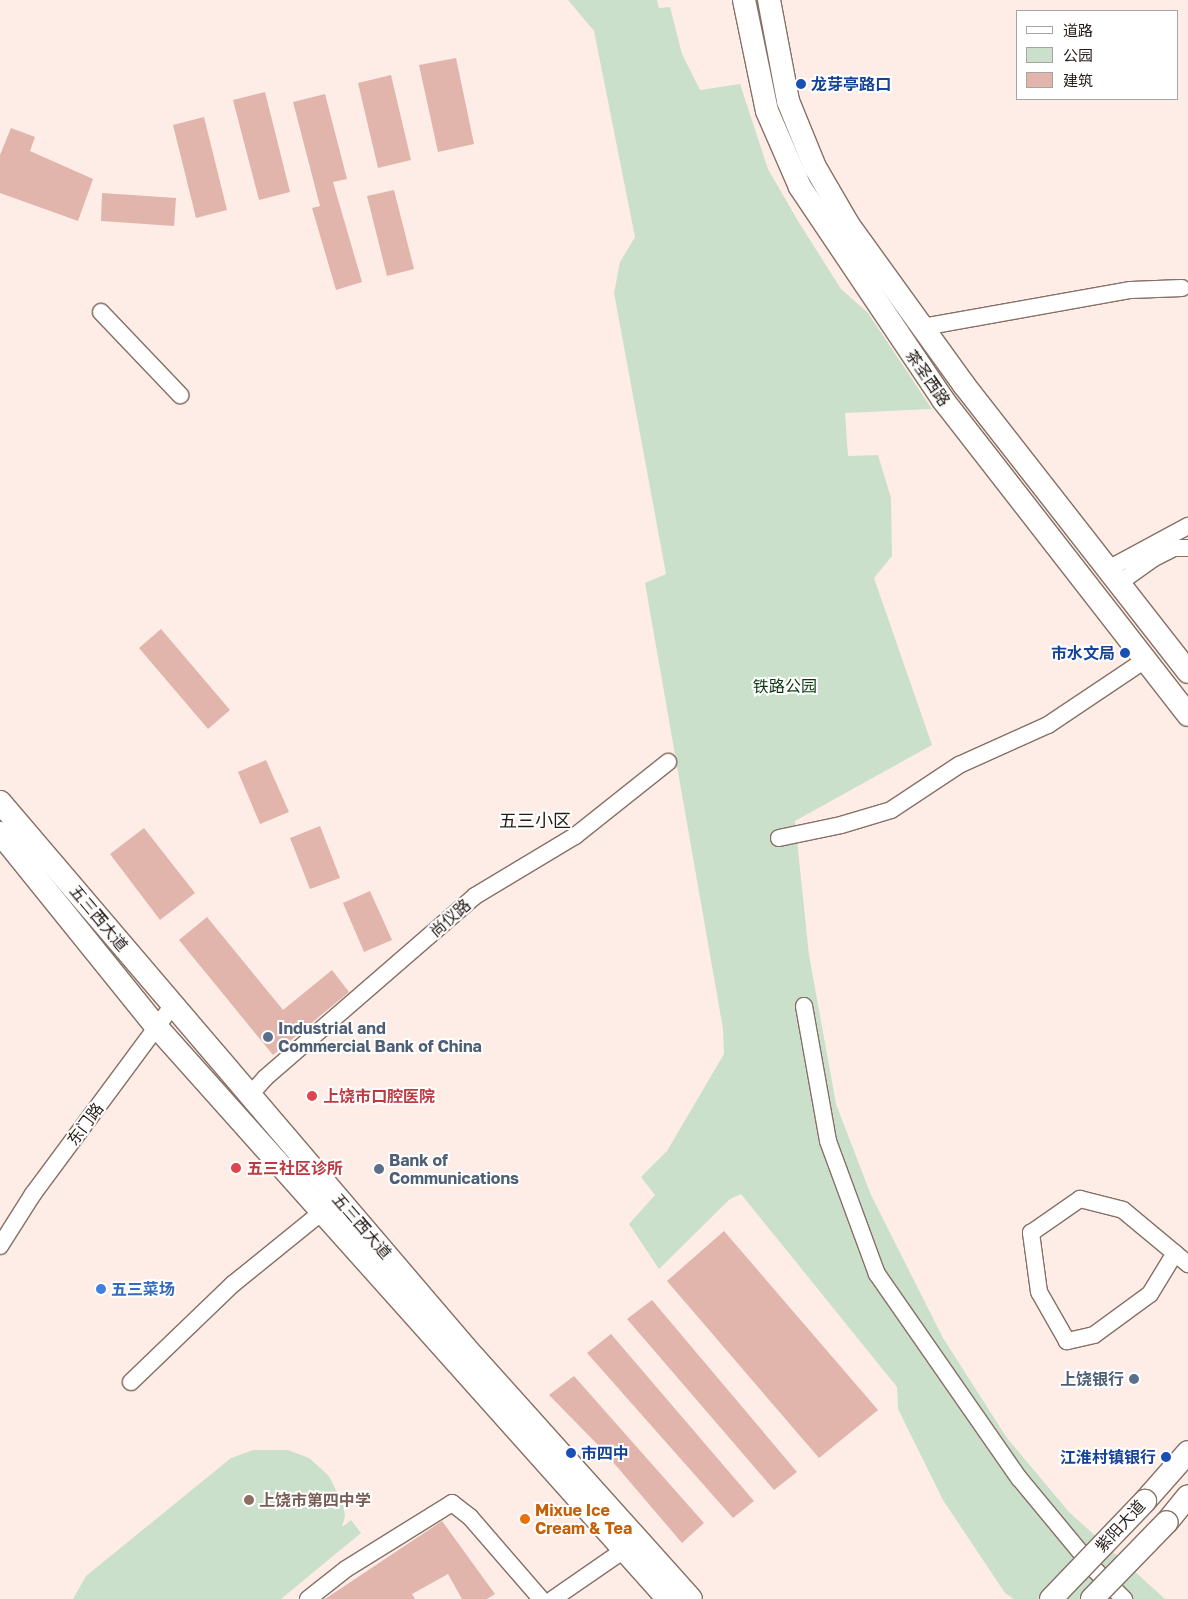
<!DOCTYPE html>
<meta charset="utf-8">
<style>
body{margin:0}
#map{position:relative;width:1188px;height:1599px;overflow:hidden;background:#fdede6;font-family:"Golos Text","Noto Sans SC",sans-serif}
div>[style]{position:absolute}
.green>*{inset:0;background:#cbe0cb}
.building>*{inset:0;background:#e1b5ab}
.roads{filter:drop-shadow(1px 0 #877065) drop-shadow(-1px 0 #877065) drop-shadow(0 1px #877065) drop-shadow(0 -1px #877065)}
.street>*{height:16px;margin:-8px;padding:0 8px;transform-origin:8px;border-radius:8px;background:#fff}
.secondary>*{height:22px;margin:-11px;padding:0 11px;transform-origin:11px;border-radius:11px;background:#fff}
.bridges{filter:drop-shadow(1px 0 #877065) drop-shadow(-1px 0 #877065) drop-shadow(0 1px #877065) drop-shadow(0 -1px #877065)}
.secondary-bridge>*{height:22px;margin:-11px;padding:0 11px;transform-origin:11px;border-radius:11px;background:#fff}
.dots>*{width:14px;height:14px;translate:-50% -50%;box-sizing:border-box;border:2px solid #fff;border-radius:50%}
span{translate:-50% -50%;white-space:nowrap;text-align:center;line-height:1.15;-webkit-text-stroke:4px #fff;paint-order:stroke}
.transit-label{font-size:16px;color:#164399;font-weight:700}
.left{translate:0 -50%;text-align:left}
.right{translate:-100% -50%;text-align:right}
.street-label{font-size:16px;color:#241b16}
.park-label{font-size:16px;color:#08370f}
.service-label{font-size:16px;color:#4e5e75;font-weight:700}
.health-label{font-size:16px;color:#be3a42;font-weight:700}
.shop-label{font-size:16px;color:#366cbe;font-weight:700}
.education-label{font-size:16px;color:#785e54;font-weight:700}
.food-label{font-size:16px;color:#c56008;font-weight:700}
.neighbourhood-label{font-size:18px;color:#241b16}
.legend{position:absolute;left:1016px;top:10px;width:162px;height:90px;box-sizing:border-box;background:#fff;border:1px solid #a7a4a2;margin:0;padding:6px 9px;list-style:none;font-size:15px;color:#241b16}
.legend li{display:flex;align-items:center;gap:10px;height:25px}
.legend b{width:25px;border:1px solid #a7a4a2}
</style>
<div id="map">
<div class="green">
<i style="clip-path:polygon(568px 0,657px 0,659px 8px,670px 7px,682px 54px,700px 90px,740px 84px,768px 169px,798px 221px,841px 289px,868px 313px,932px 409px,845px 413px,848px 456px,878px 455px,891px 498px,892px 556px,874px 578px,932px 745px,795px 821px,809px 955px,836px 1104px,871px 1195px,943px 1338px,1007px 1438px,1069px 1512px,1165px 1599px,1014px 1599px,1005px 1593px,943px 1500px,898px 1409px,897px 1387px,741px 1194px,730px 1199px,659px 1269px,629px 1224px,655px 1195px,641px 1177px,667px 1151px,724px 1054px,723px 1029px,645px 583px,666px 574px,614px 293px,620px 262px,635px 237px,594px 31px)"></i>
<i style="clip-path:polygon(253px 1450px,288px 1450px,309px 1458px,329px 1476px,343px 1504px,345px 1516px,342px 1527px,351px 1520px,361px 1533px,281px 1599px,73px 1599px,86px 1576px,231px 1458px)"></i>
</div>
<div class="building">
<i style="clip-path:polygon(456px 58px,474px 144px,438px 152px,419px 65px)"></i>
<i style="clip-path:polygon(391px 75px,411px 160px,378px 168px,358px 83px)"></i>
<i style="clip-path:polygon(265px 92px,290px 192px,259px 200px,233px 100px)"></i>
<i style="clip-path:polygon(325px 94px,347px 179px,333px 182px,362px 282px,336px 290px,312px 208px,320px 206px,293px 102px)"></i>
<i style="clip-path:polygon(204px 117px,227px 210px,196px 218px,173px 125px)"></i>
<i style="clip-path:polygon(11px 128px,35px 137px,30px 151px,93px 179px,78px 221px,0 193px,0 155px)"></i>
<i style="clip-path:polygon(394px 190px,414px 269px,387px 276px,367px 196px)"></i>
<i style="clip-path:polygon(102px 193px,176px 198px,174px 226px,101px 221px)"></i>
<i style="clip-path:polygon(161px 629px,230px 710px,208px 729px,139px 648px)"></i>
<i style="clip-path:polygon(266px 760px,289px 812px,260px 824px,238px 772px)"></i>
<i style="clip-path:polygon(320px 826px,340px 878px,310px 889px,290px 838px)"></i>
<i style="clip-path:polygon(144px 828px,195px 893px,160px 920px,110px 854px)"></i>
<i style="clip-path:polygon(370px 891px,392px 940px,364px 952px,343px 903px)"></i>
<i style="clip-path:polygon(207px 917px,283px 1010px,332px 970px,349px 992px,273px 1055px,179px 940px)"></i>
<i style="clip-path:polygon(724px 1231px,878px 1410px,819px 1458px,667px 1281px)"></i>
<i style="clip-path:polygon(652px 1300px,797px 1472px,774px 1490px,627px 1319px)"></i>
<i style="clip-path:polygon(611px 1334px,754px 1501px,733px 1518px,587px 1353px)"></i>
<i style="clip-path:polygon(574px 1376px,704px 1523px,682px 1543px,601px 1448px,549px 1395px)"></i>
<i style="clip-path:polygon(442px 1521px,495px 1594px,487px 1599px,462px 1599px,448px 1574px,412px 1594px,415px 1599px,325px 1599px)"></i>
</div>
<div class="roads">
<div class="street">
<i style="left:101px;top:312px;width:115px;rotate:46.4deg"></i>
<i style="left:923px;top:327px;width:211px;rotate:-10.1deg"></i>
<i style="left:1131px;top:290px;width:51px;rotate:-2.2deg"></i>
<i style="left:1108px;top:569px;width:91px;rotate:-28.3deg"></i>
<i style="left:1119px;top:583px;width:43px;rotate:-35.5deg"></i>
<i style="left:1154px;top:558px;width:22px;rotate:-27deg"></i>
<i style="left:1174px;top:548px;width:14px"></i>
<i style="left:779px;top:838px;width:63px;rotate:-11.8deg"></i>
<i style="left:841px;top:825px;width:52px;rotate:-16.7deg"></i>
<i style="left:891px;top:810px;width:82px;rotate:-33.5deg"></i>
<i style="left:959px;top:765px;width:98px;rotate:-24.2deg"></i>
<i style="left:1048px;top:725px;width:117px;rotate:-33.8deg"></i>
<i style="left:804px;top:1006px;width:137px;rotate:79.9deg"></i>
<i style="left:828px;top:1141px;width:142px;rotate:69.8deg"></i>
<i style="left:877px;top:1274px;width:249px;rotate:55.2deg"></i>
<i style="left:1019px;top:1478px;width:121px;rotate:50.4deg"></i>
<i style="left:1096px;top:1571px;width:40px;rotate:45deg"></i>
<i style="left:249px;top:1096px;width:24px;rotate:-48deg"></i>
<i style="left:265px;top:1078px;width:278px;rotate:-40.9deg"></i>
<i style="left:475px;top:896px;width:117px;rotate:-31deg"></i>
<i style="left:575px;top:836px;width:119px;rotate:-38.5deg"></i>
<i style="left:0;top:1246px;width:62px;rotate:-57.6deg"></i>
<i style="left:33px;top:1194px;width:235px;rotate:-53.5deg"></i>
<i style="left:1175px;top:1253px;width:48px;rotate:121.4deg"></i>
<i style="left:1150px;top:1294px;width:69px;rotate:143.8deg"></i>
<i style="left:1094px;top:1335px;width:28px;rotate:167deg"></i>
<i style="left:1067px;top:1341px;width:56px;rotate:-119.7deg"></i>
<i style="left:1039px;top:1292px;width:60px;rotate:-97.7deg"></i>
<i style="left:1031px;top:1233px;width:60px;rotate:-34.8deg"></i>
<i style="left:1080px;top:1199px;width:44px;rotate:14.3deg"></i>
<i style="left:1123px;top:1210px;width:85px;rotate:39.7deg"></i>
<i style="left:131px;top:1382px;width:141px;rotate:-43.9deg"></i>
<i style="left:233px;top:1284px;width:114px;rotate:-39deg"></i>
<i style="left:308px;top:1599px;width:48px;rotate:-38.3deg"></i>
<i style="left:346px;top:1569px;width:125px;rotate:-31.9deg"></i>
<i style="left:452px;top:1503px;width:23px;rotate:38deg"></i>
<i style="left:470px;top:1517px;width:108px;rotate:49.1deg"></i>
<i style="left:553px;top:1599px;width:86px;rotate:-34.6deg"></i>
</div>
<div class="secondary">
<i style="left:744px;top:0;width:113px;rotate:78.3deg"></i>
<i style="left:767px;top:111px;width:83px;rotate:66.5deg"></i>
<i style="left:800px;top:187px;width:257px;rotate:56.1deg"></i>
<i style="left:943px;top:400px;width:399px;rotate:52.1deg"></i>
<i style="left:769px;top:0;width:103px;rotate:79.3deg"></i>
<i style="left:788px;top:101px;width:71px;rotate:67.8deg"></i>
<i style="left:815px;top:167px;width:66px;rotate:59.9deg"></i>
<i style="left:848px;top:224px;width:198px;rotate:54.2deg"></i>
<i style="left:964px;top:385px;width:364px;rotate:52deg"></i>
<i style="left:0;top:802px;width:716px;rotate:49.53deg"></i>
<i style="left:465px;top:1347px;width:338px;rotate:48.1deg"></i>
<i style="left:0;top:833px;width:247px;rotate:51.1deg"></i>
<i style="left:155px;top:1025px;width:770px;rotate:48.21deg"></i>
<i style="left:1145px;top:1501px;width:65px;rotate:-48.7deg"></i>
<i style="left:1167px;top:1522px;width:33px;rotate:-51deg"></i>
</div>
</div>
<div class="bridges">
<div class="secondary-bridge">
<i style="left:1051px;top:1599px;width:136px;rotate:-46.2deg"></i>
<i style="left:1092px;top:1599px;width:107px;rotate:-45.8deg"></i>
</div>
</div>
<div class="dots">
<i style="left:801px;top:84px;background:#1a4fb4"></i>
<i style="left:1125px;top:653px;background:#1a4fb4"></i>
<i style="left:268px;top:1037px;background:#5c6f8a"></i>
<i style="left:312px;top:1096px;background:#e0444e"></i>
<i style="left:236px;top:1168px;background:#e0444e"></i>
<i style="left:379px;top:1169px;background:#5c6f8a"></i>
<i style="left:101px;top:1289px;background:#3f7fe0"></i>
<i style="left:1134px;top:1379px;background:#5c6f8a"></i>
<i style="left:571px;top:1453px;background:#1a4fb4"></i>
<i style="left:1166px;top:1457px;background:#1a4fb4"></i>
<i style="left:249px;top:1500px;background:#8d6e63"></i>
<i style="left:525px;top:1519px;background:#e8710a"></i>
</div>
<div class="transit-label">
<span class="left" style="left:811px;top:84px">龙芽亭路口</span>
<span class="right" style="left:1115px;top:653px">市水文局</span>
<span class="left" style="left:581px;top:1453px">市四中</span>
<span class="right" style="left:1156px;top:1457px">江淮村镇银行</span>
</div>
<div class="street-label">
<span style="left:928px;top:378px;rotate:55deg">茶圣西路</span>
<span style="left:99px;top:918px;rotate:50deg">五三西大道</span>
<span style="left:450px;top:918px;rotate:-41deg">尚仪路</span>
<span style="left:85px;top:1124px;rotate:-53deg">东门路</span>
<span style="left:362px;top:1226px;rotate:49deg">五三西大道</span>
<span style="left:1120px;top:1526px;rotate:-47deg">紫阳大道</span>
</div>
<div class="park-label">
<span style="left:785px;top:686px">铁路公园</span>
</div>
<div class="service-label">
<span class="left" style="left:278px;top:1037px">Industrial and<br>Commercial Bank of China</span>
<span class="left" style="left:389px;top:1169px">Bank of<br>Communications</span>
<span class="right" style="left:1124px;top:1379px">上饶银行</span>
</div>
<div class="health-label">
<span class="left" style="left:323px;top:1096px">上饶市口腔医院</span>
<span class="left" style="left:247px;top:1168px">五三社区诊所</span>
</div>
<div class="shop-label">
<span class="left" style="left:111px;top:1289px">五三菜场</span>
</div>
<div class="education-label">
<span class="left" style="left:259px;top:1500px">上饶市第四中学</span>
</div>
<div class="food-label">
<span class="left" style="left:535px;top:1519px">Mixue Ice<br>Cream &amp; Tea</span>
</div>
<div class="neighbourhood-label">
<span style="left:535px;top:820px">五三小区</span>
</div>
<ul class="legend">
<li><b style="height:6px;background:#fff"></b>道路</li>
<li><b style="height:14px;background:#cbe0cb"></b>公园</li>
<li><b style="height:14px;background:#e1b5ab"></b>建筑</li>
</ul>
</div>
